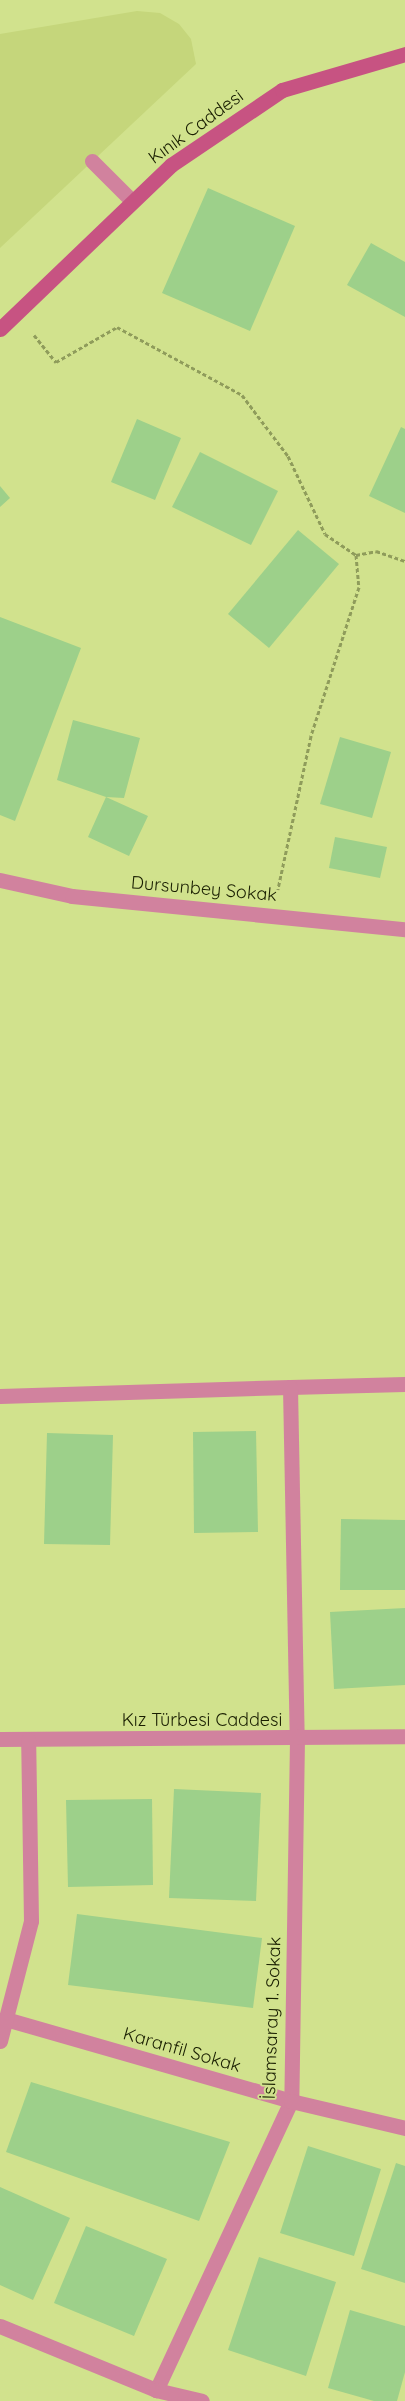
<!DOCTYPE html>
<meta charset="utf-8">
<style>
body{margin:0}
#map{position:relative;width:405px;height:2401px;overflow:hidden;background:#d1e28d;font-family:Quicksand,sans-serif}
div>[style]{position:absolute}
.built>*{inset:0;background:#c5d67b}
.building>*{inset:0;background:#9dd08a}
.path>*{height:3px;margin-top:-1.5px;transform-origin:0;background:repeating-linear-gradient(90deg,#8f9c5b 0 4px,transparent 0 6.5px)}
.lane>*{height:15px;margin:-7.5px;padding:0 7.5px;transform-origin:7.5px;border-radius:7.5px;background:#d1829e}
.street>*{height:15px;margin:-7.5px;padding:0 7.5px;transform-origin:7.5px;border-radius:7.5px;background:#d1829e}
.secondary>*{height:15px;margin:-7.5px;padding:0 7.5px;transform-origin:7.5px;border-radius:7.5px;background:#c75382}
span{translate:-50% -50%;white-space:nowrap;text-align:center;line-height:1.15;-webkit-text-stroke:4px #d1e28d;paint-order:stroke}
.street-label{font-size:18px;color:#191e00}
</style>
<div id="map">
<div class="built">
<i style="clip-path:polygon(137px 11px,160px 13px,179px 24px,191px 39px,196px 64px,0 248px,0 34px)"></i>
</div>
<div class="building">
<i style="clip-path:polygon(208px 188px,295px 226px,250px 331px,162px 293px)"></i>
<i style="clip-path:polygon(371px 243px,405px 262px,405px 317px,347px 285px)"></i>
<i style="clip-path:polygon(137px 419px,181px 438px,155px 500px,111px 482px)"></i>
<i style="clip-path:polygon(401px 427px,405px 429px,405px 513px,369px 496px)"></i>
<i style="clip-path:polygon(200px 452px,278px 491px,251px 545px,172px 507px)"></i>
<i style="clip-path:polygon(0 486px,10px 498px,0 507px)"></i>
<i style="clip-path:polygon(298px 530px,339px 564px,269px 648px,228px 614px)"></i>
<i style="clip-path:polygon(0 617px,81px 648px,15px 821px,0 815px)"></i>
<i style="clip-path:polygon(73px 720px,140px 738px,124px 798px,106px 797px,148px 816px,129px 856px,88px 837px,106px 797px,57px 780px)"></i>
<i style="clip-path:polygon(340px 737px,391px 752px,372px 818px,320px 804px)"></i>
<i style="clip-path:polygon(335px 837px,387px 847px,380px 878px,329px 868px)"></i>
<i style="clip-path:polygon(256px 1431px,258px 1532px,194px 1533px,193px 1432px)"></i>
<i style="clip-path:polygon(47px 1433px,113px 1435px,110px 1545px,44px 1544px)"></i>
<i style="clip-path:polygon(341px 1519px,405px 1520px,405px 1590px,340px 1590px)"></i>
<i style="clip-path:polygon(405px 1608px,405px 1685px,334px 1689px,330px 1612px)"></i>
<i style="clip-path:polygon(174px 1789px,261px 1793px,256px 1901px,169px 1898px)"></i>
<i style="clip-path:polygon(152px 1799px,153px 1885px,68px 1887px,66px 1800px)"></i>
<i style="clip-path:polygon(77px 1914px,262px 1938px,253px 2008px,68px 1985px)"></i>
<i style="clip-path:polygon(31px 2082px,230px 2142px,199px 2221px,6px 2152px)"></i>
<i style="clip-path:polygon(308px 2146px,381px 2169px,354px 2256px,280px 2233px)"></i>
<i style="clip-path:polygon(396px 2163px,405px 2166px,405px 2283px,361px 2269px)"></i>
<i style="clip-path:polygon(0 2187px,70px 2218px,33px 2300px,0 2285px)"></i>
<i style="clip-path:polygon(86px 2226px,167px 2259px,134px 2336px,54px 2303px)"></i>
<i style="clip-path:polygon(259px 2257px,336px 2282px,306px 2376px,228px 2350px)"></i>
<i style="clip-path:polygon(350px 2310px,405px 2326px,405px 2372px,397px 2401px,374px 2401px,328px 2388px)"></i>
</div>
<div class="path">
<i style="left:34px;top:335px;width:35px;rotate:51deg"></i>
<i style="left:56px;top:362px;width:70px;rotate:-29.8deg"></i>
<i style="left:117px;top:327px;width:142px;rotate:28.5deg"></i>
<i style="left:242px;top:395px;width:76px;rotate:53deg"></i>
<i style="left:288px;top:456px;width:86px;rotate:64.6deg"></i>
<i style="left:325px;top:534px;width:37px;rotate:34deg"></i>
<i style="left:356px;top:555px;width:32px;rotate:85deg"></i>
<i style="left:359px;top:587px;width:157px;rotate:107.9deg"></i>
<i style="left:311px;top:736px;width:157px;rotate:102.2deg"></i>
<i style="left:356px;top:555px;width:20px;rotate:-11deg"></i>
<i style="left:376px;top:551px;width:31px;rotate:19deg"></i>
</div>
<div class="lane">
<i style="left:92px;top:161px;width:57px;rotate:45deg"></i>
</div>
<div class="street">
<i style="left:0;top:880px;width:74px;rotate:12.5deg"></i>
<i style="left:72px;top:896px;width:335px;rotate:5.7deg"></i>
<i style="left:290px;top:1387px;width:115px;rotate:-1.5deg"></i>
<i style="left:0;top:1396px;width:290px;rotate:-1.8deg"></i>
<i style="left:290px;top:1387px;width:352px;rotate:88.9deg"></i>
<i style="left:297px;top:1739px;width:362px;rotate:90.9deg"></i>
<i style="left:291px;top:2101px;width:319px;rotate:115deg"></i>
<i style="left:0;top:1739px;width:405px;rotate:-0.4deg"></i>
<i style="left:9px;top:2020px;width:293px;rotate:16deg"></i>
<i style="left:291px;top:2101px;width:117px;rotate:13.3deg"></i>
<i style="left:0;top:2041px;width:124px;rotate:-75.5deg"></i>
<i style="left:31px;top:1921px;width:181px;rotate:-90.9deg"></i>
<i style="left:0;top:2326px;width:169px;rotate:22.3deg"></i>
<i style="left:156px;top:2390px;width:47px;rotate:13.4deg"></i>
</div>
<div class="secondary">
<i style="left:0;top:329px;width:237px;rotate:-43.8deg"></i>
<i style="left:171px;top:165px;width:134px;rotate:-34deg"></i>
<i style="left:282px;top:90px;width:128px;rotate:-16.3deg"></i>
</div>
<div class="street-label">
<span style="left:196px;top:127px;rotate:-36deg">Kınık Caddesi</span>
<span style="left:204px;top:889px;rotate:5deg">Dursunbey Sokak</span>
<span style="left:202px;top:1720px">Kız Türbesi Caddesi</span>
<span style="left:272px;top:2018px;rotate:-88deg">İslamsaray 1. Sokak</span>
<span style="left:182px;top:2050px;rotate:16deg">Karanfil Sokak</span>
</div>
</div>
